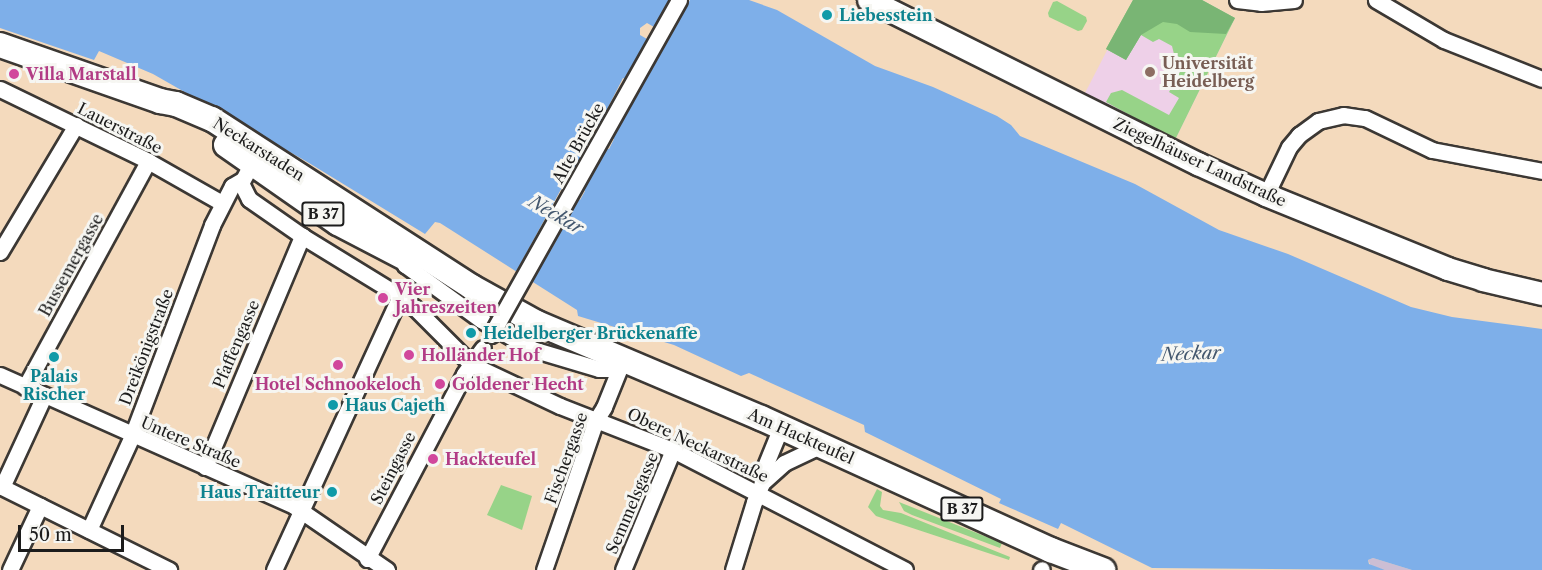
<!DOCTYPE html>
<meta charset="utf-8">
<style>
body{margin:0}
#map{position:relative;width:1542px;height:570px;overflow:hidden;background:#f4dabd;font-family:"Libre Caslon Text",serif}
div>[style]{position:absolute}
.built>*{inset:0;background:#eed0e8}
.industrial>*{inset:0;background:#ccbed4}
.green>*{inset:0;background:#97d388}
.forest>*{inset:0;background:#79b574}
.water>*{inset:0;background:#7eafe9}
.pier>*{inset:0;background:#f4dabd}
.roads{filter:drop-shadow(2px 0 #3c3834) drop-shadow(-2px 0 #3c3834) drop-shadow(0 2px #3c3834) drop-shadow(0 -2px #3c3834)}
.street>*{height:15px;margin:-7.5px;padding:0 7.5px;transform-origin:7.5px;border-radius:7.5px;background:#fff}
.secondary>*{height:22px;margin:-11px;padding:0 11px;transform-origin:11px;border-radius:11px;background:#fff}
.primary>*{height:24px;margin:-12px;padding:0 12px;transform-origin:12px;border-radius:12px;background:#fff}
.bridges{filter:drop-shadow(2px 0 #3c3834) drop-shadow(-2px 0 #3c3834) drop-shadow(0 2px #3c3834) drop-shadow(0 -2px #3c3834)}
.street-bridge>*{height:15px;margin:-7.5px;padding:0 7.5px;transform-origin:7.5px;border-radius:7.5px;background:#fff}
.dots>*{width:16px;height:16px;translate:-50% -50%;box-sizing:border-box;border:3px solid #f6f6f2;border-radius:50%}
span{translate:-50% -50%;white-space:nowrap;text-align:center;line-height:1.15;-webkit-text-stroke:6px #f6f6f2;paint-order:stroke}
.shield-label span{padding:2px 4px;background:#f6f6f2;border:2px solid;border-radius:4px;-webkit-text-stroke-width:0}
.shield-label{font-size:15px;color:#1c1c1c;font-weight:700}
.culture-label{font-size:16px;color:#0d838f;font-weight:700}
.left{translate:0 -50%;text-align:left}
.right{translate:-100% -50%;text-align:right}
.education-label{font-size:16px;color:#785e54;font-weight:700}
.hotel-label{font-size:16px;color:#b23c85;font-weight:700}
.street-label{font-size:16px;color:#1c1c1c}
.water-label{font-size:18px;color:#43576e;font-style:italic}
.scale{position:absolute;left:18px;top:525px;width:106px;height:27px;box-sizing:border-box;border:3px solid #1c1c1c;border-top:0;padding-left:8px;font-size:18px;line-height:21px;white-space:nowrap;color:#1c1c1c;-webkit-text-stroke:4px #f6f6f2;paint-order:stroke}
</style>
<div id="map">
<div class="built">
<i style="clip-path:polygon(1133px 0,1202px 0,1235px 18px,1175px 140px,1085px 93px)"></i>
</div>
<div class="industrial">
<i style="clip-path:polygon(1373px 558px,1412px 570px,1385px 570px,1371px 566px,1368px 560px)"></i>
</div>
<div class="green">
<i style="clip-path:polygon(1133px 0,1202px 0,1235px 18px,1175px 140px,1106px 102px,1111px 93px,1122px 90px,1169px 115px,1179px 98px,1169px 92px,1186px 61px,1174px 54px,1172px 46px,1159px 39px,1153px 42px,1141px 35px,1126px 60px,1106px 49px)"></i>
<i style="clip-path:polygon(1057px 1px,1086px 17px,1087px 21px,1082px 30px,1078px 31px,1049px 17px,1048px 13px,1053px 2px)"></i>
<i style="clip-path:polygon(501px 485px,532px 496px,522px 530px,487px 515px)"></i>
<i style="clip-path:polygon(877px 489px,882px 492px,880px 506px,883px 510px,901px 513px,1010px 557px,1009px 560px,876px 516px,868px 507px)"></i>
<i style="clip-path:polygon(899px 502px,1002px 543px,1000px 548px,912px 515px,904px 511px)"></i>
</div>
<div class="forest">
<i style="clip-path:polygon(1133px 0,1202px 0,1235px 18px,1226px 34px,1190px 32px,1177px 24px,1163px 22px,1141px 35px,1126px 60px,1106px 49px)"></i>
</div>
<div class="water">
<i style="clip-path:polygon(0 0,749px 0,777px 10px,875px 66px,933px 87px,997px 116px,1011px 125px,1020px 136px,1135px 184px,1219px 230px,1288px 254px,1411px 307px,1452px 317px,1542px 329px,1542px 570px,1412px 570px,1373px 558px,1368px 560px,1369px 564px,1385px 570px,1152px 568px,1061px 523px,1058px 529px,999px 503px,1001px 499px,865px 432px,864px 425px,749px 373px,741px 376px,674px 345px,578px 316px,577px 310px,440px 223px,435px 222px,425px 234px,309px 163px,153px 74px,99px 51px,94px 60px,0 28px)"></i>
</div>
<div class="pier">
<i style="clip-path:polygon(669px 0,690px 0,612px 138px,614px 139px,609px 149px,606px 148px,583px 189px,585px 191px,580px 200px,578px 199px,555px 240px,556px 241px,551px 250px,549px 249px,530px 284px,515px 274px,566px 180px,568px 180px,591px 140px,589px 138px,595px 128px,597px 129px,623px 78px,625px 79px,647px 39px,640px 35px,640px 28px,647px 23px,654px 27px)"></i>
</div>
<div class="roads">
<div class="street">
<i style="left:1237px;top:0;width:24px;rotate:7deg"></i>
<i style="left:1261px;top:3px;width:33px;rotate:-5deg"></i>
<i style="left:1376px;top:0;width:79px;rotate:30.5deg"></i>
<i style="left:1444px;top:40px;width:105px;rotate:21.7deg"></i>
<i style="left:0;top:89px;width:165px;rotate:25.9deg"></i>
<i style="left:148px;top:161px;width:85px;rotate:29.6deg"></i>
<i style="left:255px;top:157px;width:30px;rotate:118deg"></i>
<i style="left:241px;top:183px;width:18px;rotate:63deg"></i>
<i style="left:249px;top:199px;width:65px;rotate:34.9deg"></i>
<i style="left:302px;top:236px;width:115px;rotate:31.5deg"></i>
<i style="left:400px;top:296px;width:19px;rotate:39deg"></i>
<i style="left:415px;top:308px;width:79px;rotate:45deg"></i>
<i style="left:471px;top:364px;width:98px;rotate:25.3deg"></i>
<i style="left:560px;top:406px;width:121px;rotate:21.3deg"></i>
<i style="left:673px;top:450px;width:261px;rotate:27.3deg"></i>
<i style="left:1266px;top:195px;width:53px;rotate:-64.4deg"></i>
<i style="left:1289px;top:147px;width:16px;rotate:-50deg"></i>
<i style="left:1299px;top:135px;width:24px;rotate:-36deg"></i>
<i style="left:1318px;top:121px;width:26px;rotate:-13deg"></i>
<i style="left:1343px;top:115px;width:22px;rotate:8deg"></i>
<i style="left:1365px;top:118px;width:74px;rotate:25.5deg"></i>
<i style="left:1432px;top:150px;width:112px;rotate:10.8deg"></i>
<i style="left:0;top:252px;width:148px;rotate:-59.1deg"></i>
<i style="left:401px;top:256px;width:10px;rotate:66deg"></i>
<i style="left:405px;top:265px;width:94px;rotate:35.9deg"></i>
<i style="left:481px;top:320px;width:59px;rotate:29.6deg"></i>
<i style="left:532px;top:349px;width:70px;rotate:16.6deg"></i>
<i style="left:599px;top:369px;width:11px"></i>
<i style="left:610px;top:369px;width:16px;rotate:-38deg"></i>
<i style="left:0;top:375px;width:322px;rotate:24deg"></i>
<i style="left:294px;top:506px;width:113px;rotate:34.5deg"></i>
<i style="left:25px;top:387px;width:257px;rotate:-61.4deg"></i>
<i style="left:205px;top:467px;width:251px;rotate:-67.2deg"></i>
<i style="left:762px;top:483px;width:7px;rotate:-98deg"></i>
<i style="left:761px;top:476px;width:53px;rotate:-67.8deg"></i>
<i style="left:0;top:486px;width:189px;rotate:26.4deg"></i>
<i style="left:2px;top:487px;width:100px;rotate:-65.2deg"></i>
<i style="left:89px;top:530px;width:103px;rotate:-65.4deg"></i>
<i style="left:132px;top:436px;width:226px;rotate:-69.2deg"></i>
<i style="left:212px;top:225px;width:44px;rotate:-62.9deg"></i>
<i style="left:232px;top:186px;width:12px;rotate:-31deg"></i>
<i style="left:367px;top:559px;width:209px;rotate:-62.3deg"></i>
<i style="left:464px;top:374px;width:32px;rotate:-54deg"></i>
<i style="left:10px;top:570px;width:71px;rotate:-64.9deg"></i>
<i style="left:274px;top:570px;width:302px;rotate:-65.3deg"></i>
<i style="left:544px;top:570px;width:159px;rotate:-70.9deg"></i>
<i style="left:596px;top:420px;width:15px;rotate:-58deg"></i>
<i style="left:604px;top:407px;width:51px;rotate:-68deg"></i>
<i style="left:623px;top:570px;width:130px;rotate:-67.4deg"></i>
<i style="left:733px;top:570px;width:71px;rotate:-72.8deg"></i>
<i style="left:754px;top:502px;width:21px;rotate:-67deg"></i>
<i style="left:762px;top:483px;width:30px;rotate:-42deg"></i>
<i style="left:784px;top:463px;width:42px;rotate:-25.3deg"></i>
<i style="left:1041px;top:570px;width:1px;rotate:-45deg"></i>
</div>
<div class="secondary">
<i style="left:869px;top:0;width:368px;rotate:26.5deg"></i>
<i style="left:1198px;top:164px;width:75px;rotate:24.5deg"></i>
<i style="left:1266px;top:195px;width:196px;rotate:22.1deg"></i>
<i style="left:1448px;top:269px;width:37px;rotate:17deg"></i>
<i style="left:1483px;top:280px;width:61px;rotate:13.3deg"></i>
</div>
<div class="primary">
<i style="left:0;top:45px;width:170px;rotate:19.3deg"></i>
<i style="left:160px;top:101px;width:16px;rotate:11deg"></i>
<i style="left:176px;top:104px;width:39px;rotate:23deg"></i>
<i style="left:212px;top:119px;width:310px;rotate:32.9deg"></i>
<i style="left:472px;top:287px;width:74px;rotate:29deg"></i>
<i style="left:537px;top:323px;width:243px;rotate:23deg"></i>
<i style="left:761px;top:418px;width:319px;rotate:24.5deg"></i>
<i style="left:1051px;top:550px;width:56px;rotate:21deg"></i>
<i style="left:226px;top:145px;width:136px;rotate:34.9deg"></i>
<i style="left:338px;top:223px;width:78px;rotate:27.6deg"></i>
</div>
</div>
<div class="bridges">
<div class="street-bridge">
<i style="left:491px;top:335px;width:384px;rotate:-60.7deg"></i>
</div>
</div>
<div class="dots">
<i style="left:827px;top:15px;background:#0f9aa8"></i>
<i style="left:1150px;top:72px;background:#8d6e63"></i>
<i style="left:14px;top:74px;background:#d1479c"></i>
<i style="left:383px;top:298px;background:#d1479c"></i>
<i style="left:471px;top:333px;background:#0f9aa8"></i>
<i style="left:409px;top:355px;background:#d1479c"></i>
<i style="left:54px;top:357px;background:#0f9aa8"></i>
<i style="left:338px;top:365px;background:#d1479c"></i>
<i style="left:440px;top:384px;background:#d1479c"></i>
<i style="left:333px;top:405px;background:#0f9aa8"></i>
<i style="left:433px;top:459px;background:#d1479c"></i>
<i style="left:332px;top:492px;background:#0f9aa8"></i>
</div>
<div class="shield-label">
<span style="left:323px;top:214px">B 37</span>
<span style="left:962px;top:509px">B 37</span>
</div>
<div class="culture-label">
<span class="left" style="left:839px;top:15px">Liebesstein</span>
<span class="left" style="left:483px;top:333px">Heidelberger Brückenaffe</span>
<span style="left:54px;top:385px">Palais<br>Rischer</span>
<span class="left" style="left:345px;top:405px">Haus Cajeth</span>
<span class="right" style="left:320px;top:492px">Haus Traitteur</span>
</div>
<div class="education-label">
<span class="left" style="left:1162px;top:72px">Universität<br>Heidelberg</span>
</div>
<div class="hotel-label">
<span class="left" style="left:26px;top:74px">Villa Marstall</span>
<span class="left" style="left:395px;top:298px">Vier<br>Jahreszeiten</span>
<span class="left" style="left:421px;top:355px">Holländer Hof</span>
<span style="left:338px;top:384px">Hotel Schnookeloch</span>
<span class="left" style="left:452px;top:384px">Goldener Hecht</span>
<span class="left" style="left:445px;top:459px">Hackteufel</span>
</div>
<div class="street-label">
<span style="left:120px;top:128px;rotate:27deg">Lauerstraße</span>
<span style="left:578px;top:143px;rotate:-61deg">Alte Brücke</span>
<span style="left:259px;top:149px;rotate:32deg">Neckarstaden</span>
<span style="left:1200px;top:162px;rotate:25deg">Ziegelhäuser Landstraße</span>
<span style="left:71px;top:265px;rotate:-61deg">Bussemergasse</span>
<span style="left:236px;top:344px;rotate:-67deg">Pfaffengasse</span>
<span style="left:146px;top:347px;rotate:-69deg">Dreikönigstraße</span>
<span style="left:801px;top:436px;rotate:24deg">Am Hackteufel</span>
<span style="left:191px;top:442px;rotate:23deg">Untere Straße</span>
<span style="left:698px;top:445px;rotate:25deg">Obere Neckarstraße</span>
<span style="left:566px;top:458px;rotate:-70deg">Fischergasse</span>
<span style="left:393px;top:468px;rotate:-63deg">Steingasse</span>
<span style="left:632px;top:503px;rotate:-67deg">Semmelsgasse</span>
</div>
<div class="water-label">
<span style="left:556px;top:215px;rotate:30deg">Neckar</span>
<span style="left:1191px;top:354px;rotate:-2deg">Neckar</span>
</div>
<div class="scale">50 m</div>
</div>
